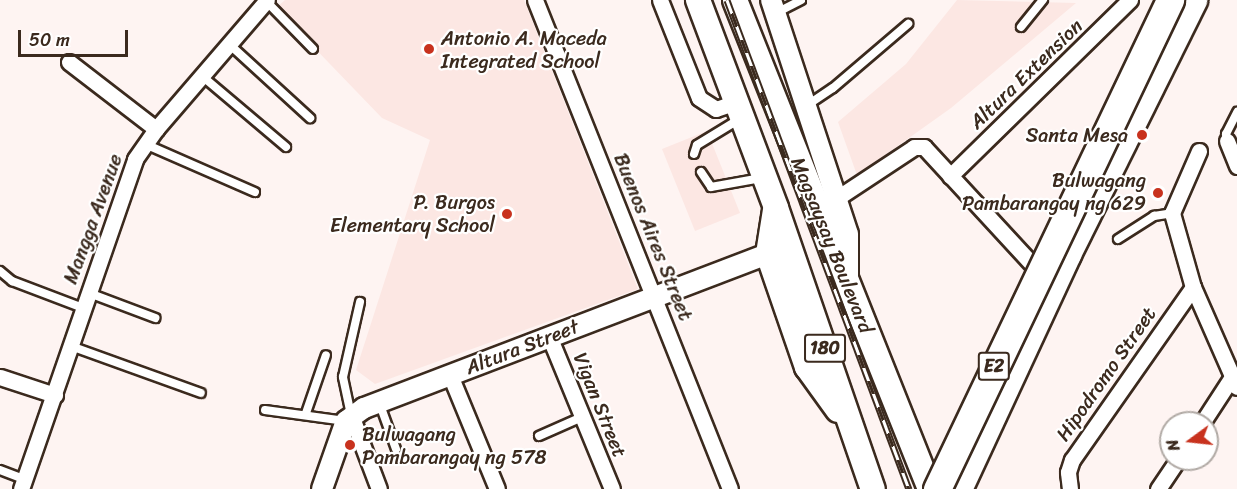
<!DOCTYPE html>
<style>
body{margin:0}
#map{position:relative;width:1237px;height:489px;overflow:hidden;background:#fef4f2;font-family:Sriracha,sans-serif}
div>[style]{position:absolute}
.built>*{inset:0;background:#fce7e3}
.roads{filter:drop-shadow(2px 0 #3b2a1e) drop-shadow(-2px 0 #3b2a1e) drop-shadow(0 2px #3b2a1e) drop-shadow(0 -2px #3b2a1e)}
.service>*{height:8px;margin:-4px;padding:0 4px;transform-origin:4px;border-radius:4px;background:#fff}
.minor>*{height:15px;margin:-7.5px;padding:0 7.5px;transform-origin:7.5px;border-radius:7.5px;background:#fff}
.tertiary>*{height:20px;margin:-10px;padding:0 10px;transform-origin:10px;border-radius:10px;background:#fff}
.primary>*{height:24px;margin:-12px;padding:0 12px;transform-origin:12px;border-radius:12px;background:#fff}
.motorway>*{height:27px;margin:-13.5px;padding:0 13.5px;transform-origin:13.5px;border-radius:13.5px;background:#fff}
.rail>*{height:7px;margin-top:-3.5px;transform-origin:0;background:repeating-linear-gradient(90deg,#fff 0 14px,#3b2a1e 0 28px);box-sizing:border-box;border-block:2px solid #3b2a1e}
.bridges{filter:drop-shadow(2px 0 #3b2a1e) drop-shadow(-2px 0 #3b2a1e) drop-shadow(0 2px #3b2a1e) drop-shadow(0 -2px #3b2a1e)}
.motorway-bridge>*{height:27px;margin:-13.5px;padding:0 13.5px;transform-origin:13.5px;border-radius:13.5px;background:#fff}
.dots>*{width:16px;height:16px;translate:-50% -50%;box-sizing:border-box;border:3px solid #fff;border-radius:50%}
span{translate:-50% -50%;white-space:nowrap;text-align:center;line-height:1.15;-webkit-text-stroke:4.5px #fff;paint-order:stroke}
.shield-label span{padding:2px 4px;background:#fff;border:2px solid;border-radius:4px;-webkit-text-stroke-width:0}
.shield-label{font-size:18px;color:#3b2a1e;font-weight:700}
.poi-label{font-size:20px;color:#3b2a1e}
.left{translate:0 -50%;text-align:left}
.right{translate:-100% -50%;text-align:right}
.street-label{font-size:20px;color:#3b2a1e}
.north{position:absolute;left:1159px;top:411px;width:60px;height:60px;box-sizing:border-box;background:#fff;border:2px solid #b1aaa5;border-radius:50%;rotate:255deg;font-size:16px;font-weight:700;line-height:24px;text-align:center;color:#3b2a1e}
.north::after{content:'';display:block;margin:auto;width:21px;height:27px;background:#c8321e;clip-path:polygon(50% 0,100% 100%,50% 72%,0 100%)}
.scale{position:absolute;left:18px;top:30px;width:110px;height:27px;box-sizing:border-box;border:3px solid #3b2a1e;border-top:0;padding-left:8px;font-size:18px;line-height:21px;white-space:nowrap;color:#3b2a1e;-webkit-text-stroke:4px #fff;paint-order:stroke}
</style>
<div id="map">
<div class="built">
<i style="clip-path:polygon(285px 0,524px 0,638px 289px,375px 384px,356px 370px,430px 140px,382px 118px,276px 8px)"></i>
<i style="clip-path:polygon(957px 0,1076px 3px,951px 108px,857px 175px,838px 122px,906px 64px)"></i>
<i style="clip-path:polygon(707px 131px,740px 213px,695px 231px,662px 149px)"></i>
</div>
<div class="roads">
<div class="service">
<i style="left:266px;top:1px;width:67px;rotate:45.6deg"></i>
<i style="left:776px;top:13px;width:28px;rotate:-27deg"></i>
<i style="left:1021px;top:27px;width:35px;rotate:-51deg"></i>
<i style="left:229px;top:44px;width:110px;rotate:42.4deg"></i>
<i style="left:202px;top:76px;width:110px;rotate:40.2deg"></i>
<i style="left:806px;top:106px;width:32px;rotate:-34deg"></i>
<i style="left:833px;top:88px;width:99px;rotate:-40.5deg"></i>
<i style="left:1227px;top:141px;width:7px;rotate:-98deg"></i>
<i style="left:1226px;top:134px;width:25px;rotate:-63deg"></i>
<i style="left:145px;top:144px;width:120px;rotate:23.6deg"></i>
<i style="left:694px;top:154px;width:9px;rotate:-72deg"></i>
<i style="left:697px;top:145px;width:48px;rotate:-31.4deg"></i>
<i style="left:701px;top:172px;width:18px;rotate:56deg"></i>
<i style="left:711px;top:187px;width:51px;rotate:-10.2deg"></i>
<i style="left:1118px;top:239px;width:43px;rotate:-32.6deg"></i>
<i style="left:1154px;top:216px;width:18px;rotate:-9deg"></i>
<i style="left:0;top:271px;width:16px;rotate:40deg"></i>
<i style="left:12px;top:281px;width:76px;rotate:20.8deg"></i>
<i style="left:89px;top:293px;width:71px;rotate:20.7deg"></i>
<i style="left:71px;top:346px;width:138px;rotate:19.9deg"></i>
<i style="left:379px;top:402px;width:50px;rotate:70.1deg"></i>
<i style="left:265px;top:410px;width:81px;rotate:7.8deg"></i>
<i style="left:306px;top:413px;width:61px;rotate:-71deg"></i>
<i style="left:351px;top:415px;width:39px;rotate:-102deg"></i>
<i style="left:343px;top:377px;width:77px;rotate:-77.2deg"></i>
<i style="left:539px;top:436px;width:47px;rotate:-23.8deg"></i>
<i style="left:0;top:470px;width:26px;rotate:21deg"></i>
</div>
<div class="minor">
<i style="left:535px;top:0;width:526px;rotate:68.26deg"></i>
<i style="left:660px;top:0;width:105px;rotate:68.3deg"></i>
<i style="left:699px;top:98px;width:20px;rotate:33deg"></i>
<i style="left:716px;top:109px;width:21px;rotate:-19deg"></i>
<i style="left:69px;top:62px;width:110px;rotate:37.6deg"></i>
<i style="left:1227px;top:141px;width:27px;rotate:68deg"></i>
<i style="left:1199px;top:151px;width:68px;rotate:113.5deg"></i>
<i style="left:1172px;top:213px;width:77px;rotate:74.2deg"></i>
<i style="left:1193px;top:287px;width:109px;rotate:66.3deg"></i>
<i style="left:950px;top:176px;width:252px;rotate:-44.4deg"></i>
<i style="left:828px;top:204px;width:103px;rotate:-33.5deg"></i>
<i style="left:914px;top:147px;width:10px"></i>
<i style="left:924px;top:147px;width:162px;rotate:47.3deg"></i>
<i style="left:1034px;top:266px;width:11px;rotate:10deg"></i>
<i style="left:549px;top:336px;width:165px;rotate:67.6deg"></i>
<i style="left:450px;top:375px;width:123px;rotate:67.6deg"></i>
<i style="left:0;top:377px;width:58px;rotate:18.1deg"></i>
<i style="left:351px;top:415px;width:79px;rotate:69.3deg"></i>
<i style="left:1202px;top:423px;width:55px;rotate:-56.9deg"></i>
<i style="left:21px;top:489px;width:349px;rotate:-70.9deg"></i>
<i style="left:135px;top:159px;width:37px;rotate:-55deg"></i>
<i style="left:156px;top:129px;width:170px;rotate:-49.3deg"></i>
<i style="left:1070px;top:489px;width:17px;rotate:-97deg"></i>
<i style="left:1068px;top:472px;width:13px;rotate:-72deg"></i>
<i style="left:1072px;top:460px;width:211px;rotate:-55deg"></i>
<i style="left:1158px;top:489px;width:36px;rotate:-56deg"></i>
</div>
<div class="tertiary">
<i style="left:771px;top:0;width:246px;rotate:71.8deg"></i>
<i style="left:848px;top:234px;width:43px;rotate:90deg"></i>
<i style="left:322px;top:489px;width:72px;rotate:-70.6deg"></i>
<i style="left:346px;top:421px;width:22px;rotate:-36deg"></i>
<i style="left:364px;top:408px;width:432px;rotate:-20.9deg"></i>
</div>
<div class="primary">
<i style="left:698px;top:0;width:222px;rotate:69.4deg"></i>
<i style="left:776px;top:208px;width:297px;rotate:71deg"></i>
<i style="left:735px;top:0;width:526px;rotate:68.26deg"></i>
<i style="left:775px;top:210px;width:45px;rotate:99deg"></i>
<i style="left:768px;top:254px;width:120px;rotate:71deg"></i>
<i style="left:807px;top:367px;width:53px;rotate:54.2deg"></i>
</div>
<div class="motorway">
<i style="left:958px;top:489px;width:259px;rotate:-65.1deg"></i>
<i style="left:1067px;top:254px;width:284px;rotate:-63.6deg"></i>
</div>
</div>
<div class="rail">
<i style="left:727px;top:0;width:522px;rotate:69.59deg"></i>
</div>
<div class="bridges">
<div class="motorway-bridge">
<i style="left:937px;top:489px;width:542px;rotate:-64.52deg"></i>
</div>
</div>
<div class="dots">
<i style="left:429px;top:49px;background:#c8321e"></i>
<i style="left:1142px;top:135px;background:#c8321e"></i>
<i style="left:1158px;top:193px;background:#c8321e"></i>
<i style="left:507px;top:214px;background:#c8321e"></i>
<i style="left:350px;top:445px;background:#c8321e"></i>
</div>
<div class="shield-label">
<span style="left:825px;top:348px">180</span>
<span style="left:994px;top:366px">E2</span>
</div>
<div class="poi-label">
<span class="left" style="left:441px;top:50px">Antonio A. Maceda<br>Integrated School</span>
<span class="right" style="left:1128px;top:135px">Santa Mesa</span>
<span class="right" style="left:1146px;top:192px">Bulwagang<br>Pambarangay ng 629</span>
<span class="right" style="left:495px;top:214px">P. Burgos<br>Elementary School</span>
<span class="left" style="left:362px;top:446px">Bulwagang<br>Pambarangay ng 578</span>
</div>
<div class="street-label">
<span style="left:1026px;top:74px;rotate:-44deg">Altura Extension</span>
<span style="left:93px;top:219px;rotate:-70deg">Mangga Avenue</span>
<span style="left:653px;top:237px;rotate:68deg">Buenos Aires Street</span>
<span style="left:832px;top:245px;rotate:68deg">Magsaysay Boulevard</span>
<span style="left:522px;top:347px;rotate:-21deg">Altura Street</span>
<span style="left:1106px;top:374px;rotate:-55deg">Hipodromo Street</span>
<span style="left:600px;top:405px;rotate:68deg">Vigan Street</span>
</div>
<div class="north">N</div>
<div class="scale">50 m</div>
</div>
